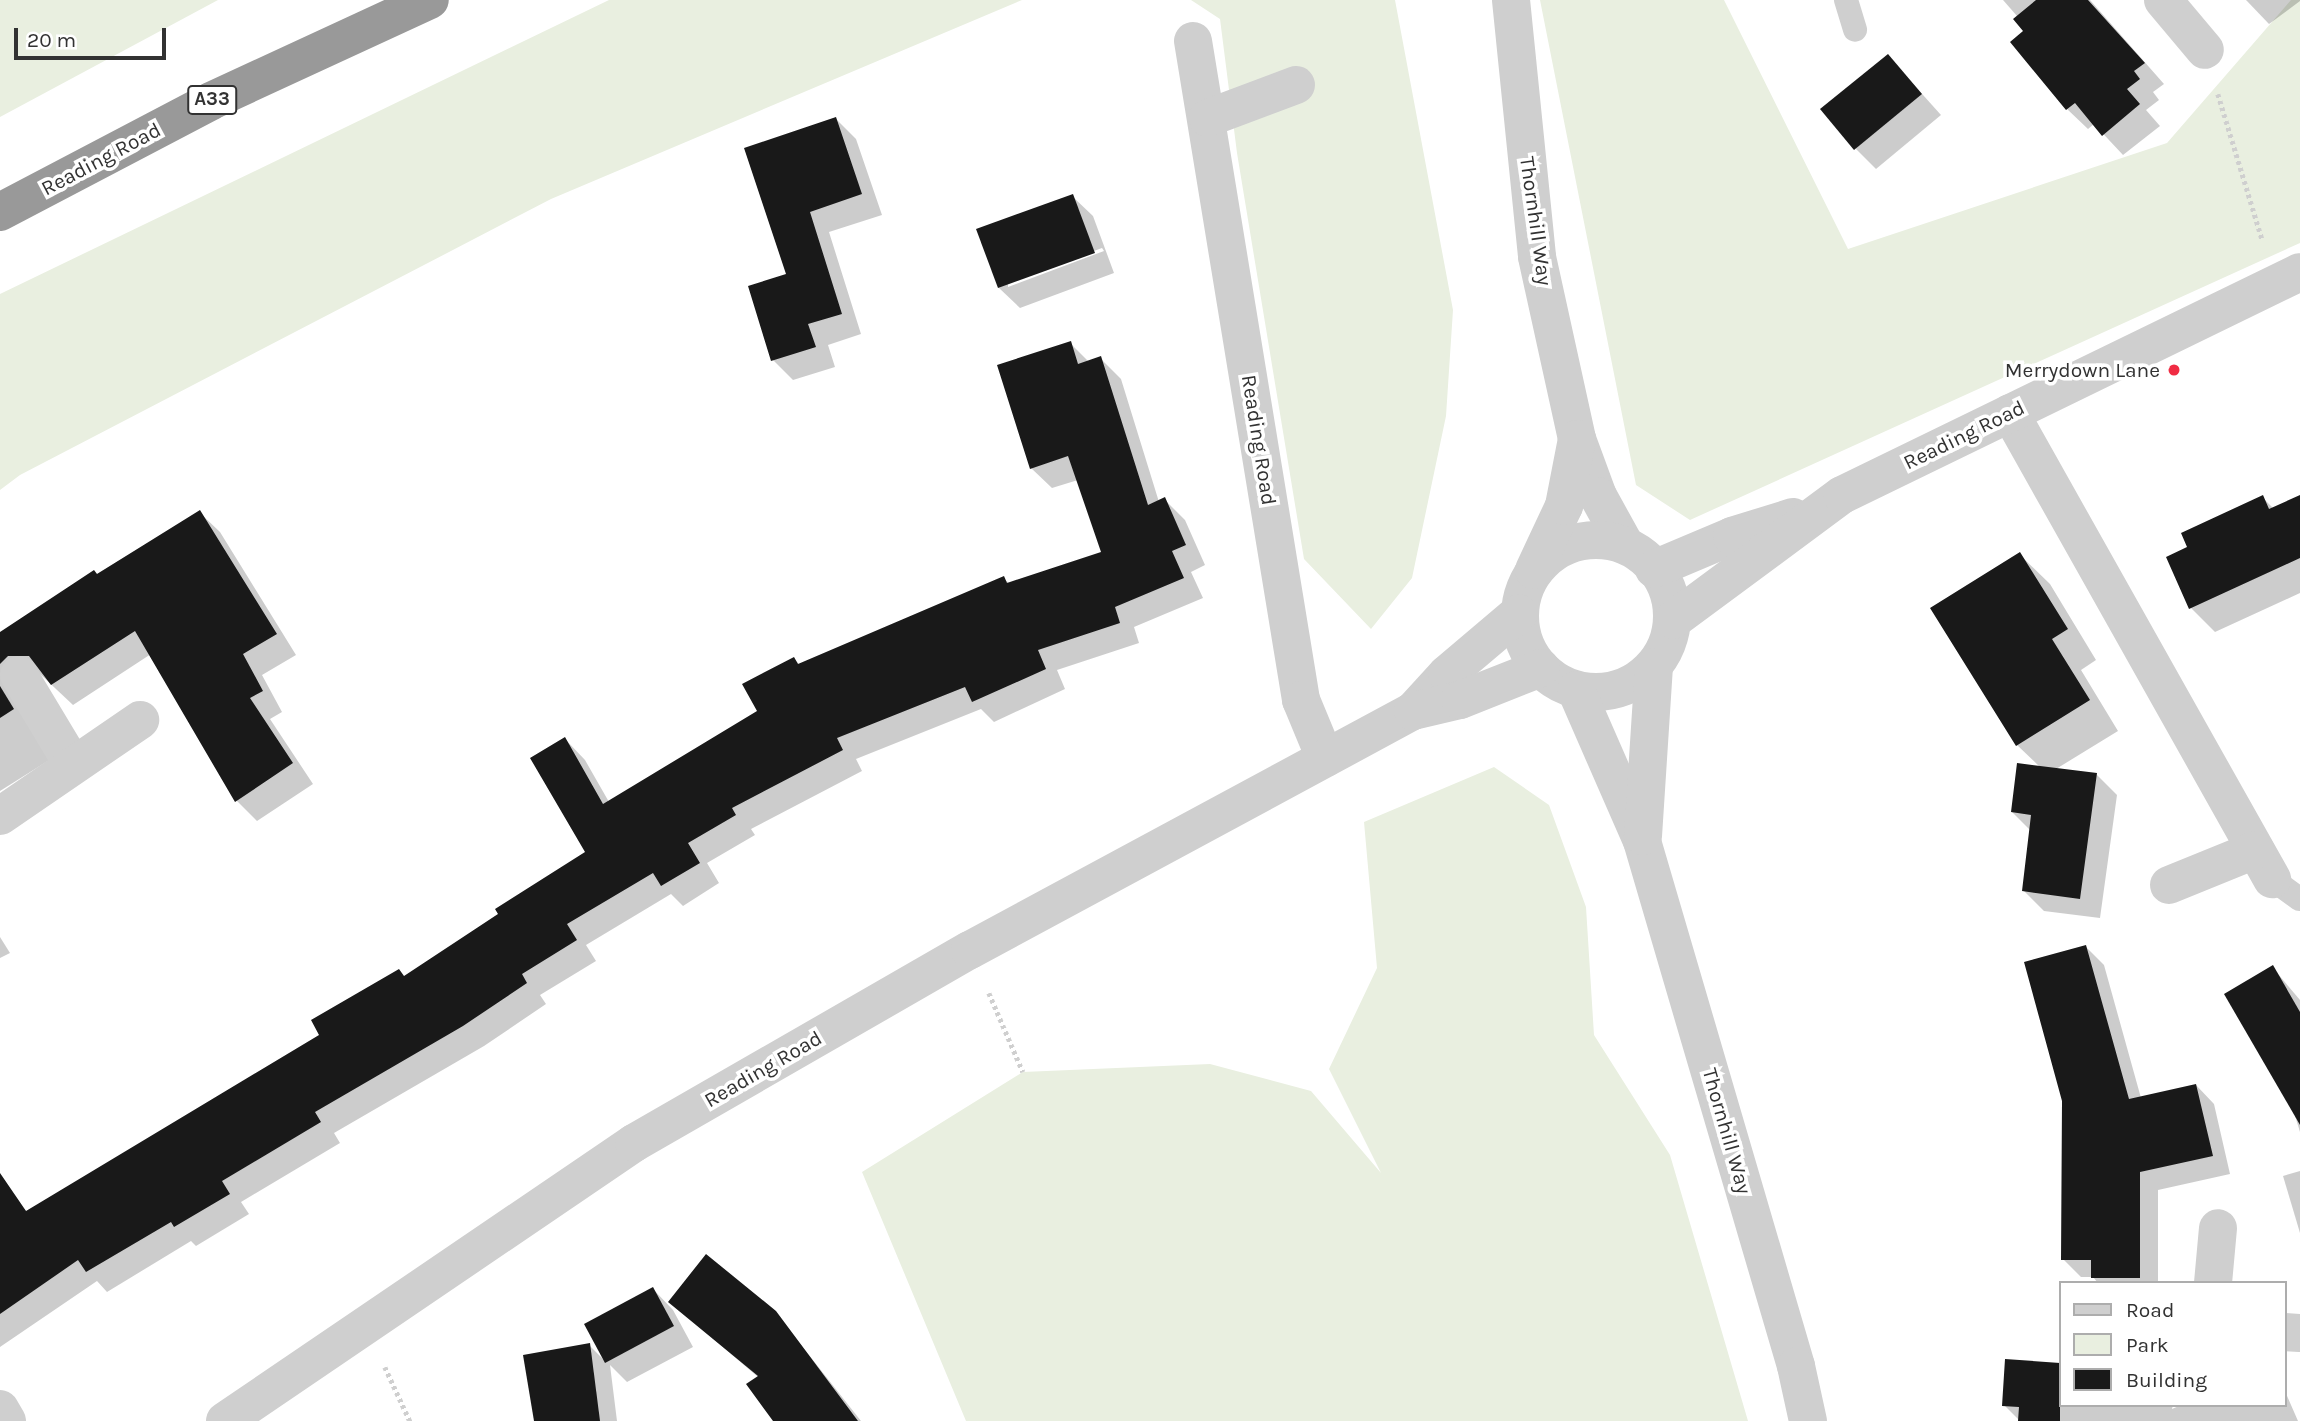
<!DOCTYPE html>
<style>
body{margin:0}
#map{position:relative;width:2300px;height:1421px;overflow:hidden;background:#fff;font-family:Karla,sans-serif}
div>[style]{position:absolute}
.green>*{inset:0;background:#e9efe0}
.shadow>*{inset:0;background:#0003}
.building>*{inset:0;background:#191919}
.path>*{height:4.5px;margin-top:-2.25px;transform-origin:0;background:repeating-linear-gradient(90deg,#cfcfcf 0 3.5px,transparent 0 7px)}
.lane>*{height:24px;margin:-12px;padding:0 12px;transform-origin:12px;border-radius:12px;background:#cfcfcf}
.street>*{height:38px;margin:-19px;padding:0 19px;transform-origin:19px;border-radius:19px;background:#cfcfcf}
.street>.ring{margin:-19px;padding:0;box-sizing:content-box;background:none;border:38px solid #cfcfcf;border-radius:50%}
.highway>*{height:38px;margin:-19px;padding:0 19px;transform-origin:19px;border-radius:19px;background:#999}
.dots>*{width:19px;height:19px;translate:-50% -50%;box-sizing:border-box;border:4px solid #fff;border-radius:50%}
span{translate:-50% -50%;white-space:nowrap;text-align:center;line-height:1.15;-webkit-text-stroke:7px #fff;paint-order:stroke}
.shield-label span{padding:2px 5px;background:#fff;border:2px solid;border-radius:5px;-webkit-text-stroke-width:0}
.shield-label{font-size:19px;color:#323232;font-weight:700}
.street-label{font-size:21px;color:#323232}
.poi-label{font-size:21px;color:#323232}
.right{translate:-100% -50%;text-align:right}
.legend{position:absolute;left:2059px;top:1281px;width:228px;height:126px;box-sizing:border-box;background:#fff;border:2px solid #adadad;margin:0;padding:9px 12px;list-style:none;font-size:21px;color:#323232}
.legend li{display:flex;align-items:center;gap:14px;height:35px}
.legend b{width:35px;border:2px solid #adadad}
.scale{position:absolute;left:14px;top:28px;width:152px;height:32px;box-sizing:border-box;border:4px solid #323232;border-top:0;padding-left:9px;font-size:21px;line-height:24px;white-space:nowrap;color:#323232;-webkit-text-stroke:5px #fff;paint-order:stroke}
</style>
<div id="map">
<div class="green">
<i style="clip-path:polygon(0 0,218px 0,0 117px)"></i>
<i style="clip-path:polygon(609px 0,1022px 0,551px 199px,20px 475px,0 490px,0 294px)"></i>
<i style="clip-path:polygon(1191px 0,1395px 0,1453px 310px,1446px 416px,1412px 578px,1371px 629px,1304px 559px,1237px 153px,1220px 19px)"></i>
<i style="clip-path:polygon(1540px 0,1724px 0,1848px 249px,2167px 143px,2291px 0,2300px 0,2300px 243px,1690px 520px,1636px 485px)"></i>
<i style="clip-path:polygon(1494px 767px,1549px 805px,1586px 907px,1594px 1035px,1670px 1155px,1748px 1421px,966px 1421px,862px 1172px,1023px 1072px,1210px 1064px,1311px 1091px,1381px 1173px,1329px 1069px,1377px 968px,1364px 822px)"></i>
</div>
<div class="shadow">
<i style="clip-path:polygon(2003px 0,2090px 0,2164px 84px,2153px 92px,2159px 100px,2146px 110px,2160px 126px,2123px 155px,2094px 124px,2088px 129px,2067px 109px,2017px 16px)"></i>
<i style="clip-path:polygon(2246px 0,2300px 0,2300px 1px,2269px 24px)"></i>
<i style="clip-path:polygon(1888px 56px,1941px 115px,1876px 169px,1856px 149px)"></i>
<i style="clip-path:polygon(836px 119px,856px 139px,882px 215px,829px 232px,861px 334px,828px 345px,835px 367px,793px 380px,773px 360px,788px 275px)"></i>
<i style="clip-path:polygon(evenodd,1072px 196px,1093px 216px,1114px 273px,1020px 308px,999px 288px,1072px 196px,1102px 248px,1104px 251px,1008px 287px,1008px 283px,1102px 248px)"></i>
<i style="clip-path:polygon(1070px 343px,1089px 362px,1100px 358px,1121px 379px,1159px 502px,1165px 500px,1185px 520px,1205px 565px,1191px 572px,1203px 598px,1134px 627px,1139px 643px,1057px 670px,1065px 689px,994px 722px,981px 709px,856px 759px,862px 771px,751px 829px,755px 835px,707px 863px,719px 883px,683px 906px,671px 894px,586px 945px,596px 961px,540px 995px,546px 1004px,484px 1046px,334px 1133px,340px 1143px,241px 1202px,249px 1214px,196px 1246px,191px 1241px,107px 1292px,97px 1281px,0 1347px,0 1217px,19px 1204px,27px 1212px,322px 1035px,587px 853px,565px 739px,585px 760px,609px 802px,759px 712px,794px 659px,800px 665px,1003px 578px,1010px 584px,1103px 553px,1078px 480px,1052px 488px,1031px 468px)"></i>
<i style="clip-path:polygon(2300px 497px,2300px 593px,2215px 632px,2191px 608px,2189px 548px,2263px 498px,2274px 509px)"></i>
<i style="clip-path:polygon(199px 512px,220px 532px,296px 655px,262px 675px,282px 712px,270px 719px,313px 784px,257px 821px,237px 801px,151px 654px,73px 705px,39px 673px,51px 759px,0 791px,0 649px,41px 608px)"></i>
<i style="clip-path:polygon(2020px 555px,2050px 584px,2096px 660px,2081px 670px,2118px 731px,2056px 769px,2096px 774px,2117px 795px,2100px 918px,2044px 911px,2024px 891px,2031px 831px,2012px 812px,2040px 767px,2017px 745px)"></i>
<i style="clip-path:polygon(0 937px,10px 953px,0 958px)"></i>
<i style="clip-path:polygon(2086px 947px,2104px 965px,2141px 1098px,2196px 1085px,2214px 1104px,2230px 1174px,2158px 1190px,2158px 1283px,2098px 1283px,2093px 1277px,2081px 1277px,2063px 1259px)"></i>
<i style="clip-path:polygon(2272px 967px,2300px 1000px,2300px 1132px,2293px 1109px)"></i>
<i style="clip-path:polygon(2300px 1171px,2300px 1233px,2283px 1176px)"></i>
<i style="clip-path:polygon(653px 1289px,673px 1310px,693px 1347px,627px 1382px,610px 1365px,617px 1421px,536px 1421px,589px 1345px,604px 1360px)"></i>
<i style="clip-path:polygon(670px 1302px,775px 1312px,861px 1421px,775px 1421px,758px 1377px)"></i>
<i style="clip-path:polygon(2007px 1361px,2060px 1365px,2060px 1405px,2173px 1405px,2172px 1409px,2181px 1405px,2284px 1405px,2284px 1389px,2298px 1421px,2020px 1421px,2004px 1405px)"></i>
</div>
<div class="building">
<i style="clip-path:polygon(2036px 0,2088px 0,2145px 63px,2134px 71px,2140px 79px,2127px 89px,2140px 104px,2102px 136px,2075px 103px,2066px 110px,2010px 42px,2023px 31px,2013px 19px)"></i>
<i style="clip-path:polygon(1888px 54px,1922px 94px,1854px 150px,1820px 109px)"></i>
<i style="clip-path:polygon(836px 117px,862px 194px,810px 212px,842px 314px,808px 324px,816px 347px,771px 361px,748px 286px,786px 274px,744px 148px)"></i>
<i style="clip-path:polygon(1073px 194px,1095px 253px,998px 288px,976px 229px)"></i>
<i style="clip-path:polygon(1071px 341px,1078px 364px,1101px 356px,1148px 505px,1165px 497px,1186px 545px,1172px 551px,1184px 578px,1115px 607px,1120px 623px,1038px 650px,1046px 669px,972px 702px,965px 687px,837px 738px,843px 750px,732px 808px,736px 815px,688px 843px,700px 863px,661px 886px,653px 873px,567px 924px,577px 940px,522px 974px,527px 983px,463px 1026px,315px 1112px,321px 1122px,222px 1181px,230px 1194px,174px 1227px,171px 1222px,86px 1272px,78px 1260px,0 1314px,0 1173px,26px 1211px,319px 1035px,311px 1020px,399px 969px,404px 976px,498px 914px,495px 909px,585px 852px,530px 758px,565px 737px,603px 804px,757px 711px,742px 684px,794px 657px,798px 664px,1004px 576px,1007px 583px,1101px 552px,1068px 456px,1030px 469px,997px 365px)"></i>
<i style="clip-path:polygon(2263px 495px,2269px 509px,2300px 495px,2300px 558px,2189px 609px,2166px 557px,2187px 547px,2181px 533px)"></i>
<i style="clip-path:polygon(200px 510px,277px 634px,243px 654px,263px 691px,250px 698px,293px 763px,235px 802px,135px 631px,51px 685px,29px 656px,8px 656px,0 664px,0 632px,94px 570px,97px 574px)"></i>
<i style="clip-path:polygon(2020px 552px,2068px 629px,2052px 639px,2090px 700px,2016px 746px,1930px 608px)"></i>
<i style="clip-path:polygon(0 686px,14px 709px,0 718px)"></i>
<i style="clip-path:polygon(2017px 763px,2097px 773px,2080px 899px,2022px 891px,2031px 815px,2011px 812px)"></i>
<i style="clip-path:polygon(2086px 945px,2129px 1099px,2196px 1084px,2213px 1156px,2140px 1172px,2140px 1278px,2091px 1278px,2091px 1260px,2061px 1260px,2062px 1101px,2024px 962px)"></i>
<i style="clip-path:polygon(2273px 965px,2300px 1012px,2300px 1125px,2224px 994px)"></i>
<i style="clip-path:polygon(706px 1254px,776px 1311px,858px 1421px,773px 1421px,746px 1384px,758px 1376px,668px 1302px)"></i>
<i style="clip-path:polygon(653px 1287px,674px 1326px,605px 1363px,584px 1324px)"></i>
<i style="clip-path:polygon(590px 1343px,600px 1421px,534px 1421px,523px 1355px)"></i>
<i style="clip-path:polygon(2005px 1359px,2060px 1363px,2060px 1421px,2018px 1421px,2019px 1407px,2002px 1406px)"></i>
</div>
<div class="path">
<i style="left:2218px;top:94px;width:152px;rotate:73.1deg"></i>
<i style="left:989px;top:993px;width:86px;rotate:66.7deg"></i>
<i style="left:385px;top:1367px;width:60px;rotate:65.2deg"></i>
</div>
<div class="lane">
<i style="left:1846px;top:0;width:31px;rotate:73deg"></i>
<i style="left:2272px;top:879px;width:34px;rotate:36deg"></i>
</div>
<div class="street">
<i style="left:1511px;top:0;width:258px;rotate:84.2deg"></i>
<i style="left:1537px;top:257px;width:186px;rotate:77.6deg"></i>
<i style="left:1577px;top:439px;width:61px;rotate:69.8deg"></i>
<i style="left:1598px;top:496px;width:56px;rotate:61.1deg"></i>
<i style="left:2163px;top:0;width:65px;rotate:50deg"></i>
<i style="left:1193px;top:41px;width:668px;rotate:80.69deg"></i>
<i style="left:1301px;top:700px;width:63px;rotate:67.5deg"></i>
<i style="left:1208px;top:118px;width:94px;rotate:-20.6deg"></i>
<i style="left:2010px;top:413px;width:535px;rotate:60.65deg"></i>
<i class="ring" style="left:1520px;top:540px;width:114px;height:114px"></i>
<i style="left:1654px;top:569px;width:85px;rotate:-22.9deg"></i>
<i style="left:1732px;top:536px;width:64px;rotate:-17.3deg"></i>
<i style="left:1534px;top:570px;width:71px;rotate:-64.9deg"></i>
<i style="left:1564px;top:506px;width:68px;rotate:-79deg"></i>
<i style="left:1673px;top:620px;width:210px;rotate:-36.5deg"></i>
<i style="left:1842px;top:495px;width:509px;rotate:-25.96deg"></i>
<i style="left:19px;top:675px;width:105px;rotate:59deg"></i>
<i style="left:1576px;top:690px;width:165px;rotate:66.4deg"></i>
<i style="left:1642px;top:841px;width:547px;rotate:73.65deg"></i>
<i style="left:1796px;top:1366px;width:56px;rotate:77.7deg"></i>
<i style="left:1413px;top:711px;width:50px;rotate:-47.4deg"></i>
<i style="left:1447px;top:674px;width:94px;rotate:-40.3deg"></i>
<i style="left:0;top:816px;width:170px;rotate:-34.4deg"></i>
<i style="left:1643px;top:836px;width:169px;rotate:-86.3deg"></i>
<i style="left:2169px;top:885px;width:93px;rotate:-22.1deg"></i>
<i style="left:2213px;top:1283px;width:55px;rotate:-84.8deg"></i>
<i style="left:2284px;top:1332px;width:16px;rotate:4deg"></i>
<i style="left:0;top:1409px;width:14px;rotate:60deg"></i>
<i style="left:225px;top:1421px;width:495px;rotate:-34.2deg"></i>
<i style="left:634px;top:1143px;width:387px;rotate:-29.9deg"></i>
<i style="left:970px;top:950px;width:503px;rotate:-28.35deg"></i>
<i style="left:1413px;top:711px;width:48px;rotate:-13.2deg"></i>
<i style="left:1460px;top:700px;width:87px;rotate:-21.6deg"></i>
</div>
<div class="highway">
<i style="left:0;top:212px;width:238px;rotate:-27.7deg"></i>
<i style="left:211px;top:101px;width:241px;rotate:-24.8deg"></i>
</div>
<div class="dots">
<i style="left:2174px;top:370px;background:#f02c43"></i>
</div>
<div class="shield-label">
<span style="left:212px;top:100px">A33</span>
</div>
<div class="street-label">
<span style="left:101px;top:159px;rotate:-28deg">Reading Road</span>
<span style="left:1536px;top:221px;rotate:82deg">Thornhill Way</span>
<span style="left:1964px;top:435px;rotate:-26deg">Reading Road</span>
<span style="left:1259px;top:440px;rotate:81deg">Reading Road</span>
<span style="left:763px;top:1069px;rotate:-30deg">Reading Road</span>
<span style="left:1727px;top:1131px;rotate:74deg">Thornhill Way</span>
</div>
<div class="poi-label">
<span class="right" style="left:2160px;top:370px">Merrydown Lane</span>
</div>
<ul class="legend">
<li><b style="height:9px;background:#cfcfcf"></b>Road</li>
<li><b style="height:19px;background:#e9efe0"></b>Park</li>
<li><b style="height:19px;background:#191919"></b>Building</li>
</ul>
<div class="scale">20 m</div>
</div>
